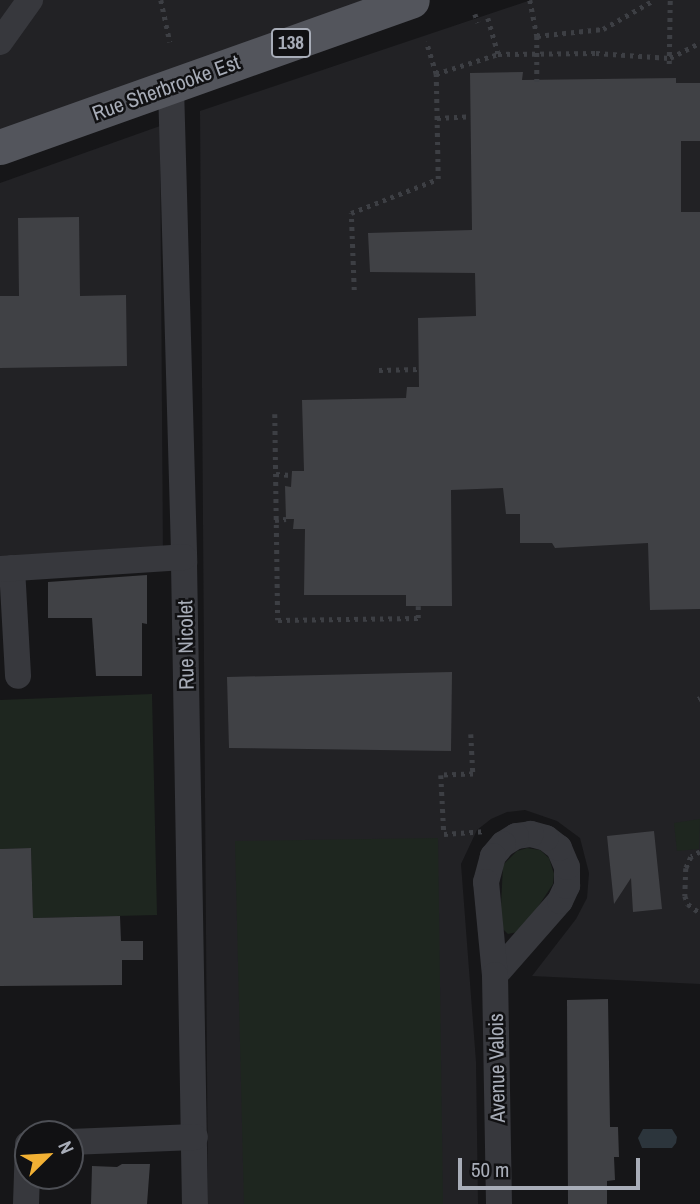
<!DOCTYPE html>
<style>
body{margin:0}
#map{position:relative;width:700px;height:1204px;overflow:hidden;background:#161618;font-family:"Archivo Narrow",sans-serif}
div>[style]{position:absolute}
.built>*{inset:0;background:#222225}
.green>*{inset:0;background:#1e261f}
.water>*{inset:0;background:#2c353c}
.building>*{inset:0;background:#404145}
.path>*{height:4.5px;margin-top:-2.25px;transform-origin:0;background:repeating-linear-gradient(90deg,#3d3f44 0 3.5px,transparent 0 8.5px)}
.minor>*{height:26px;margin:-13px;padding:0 13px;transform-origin:13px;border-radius:13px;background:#37383d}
.major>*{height:35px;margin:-17.5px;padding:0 17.5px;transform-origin:17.5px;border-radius:17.5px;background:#53555c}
span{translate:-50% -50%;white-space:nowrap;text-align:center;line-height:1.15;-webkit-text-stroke:5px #111113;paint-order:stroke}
.shield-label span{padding:2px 5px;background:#111113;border:2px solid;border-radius:5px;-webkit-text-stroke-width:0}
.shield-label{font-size:19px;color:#a8adb8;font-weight:700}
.street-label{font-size:21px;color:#a8adb8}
.north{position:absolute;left:14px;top:1120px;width:70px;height:70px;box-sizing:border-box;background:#111113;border:2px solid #4d4f55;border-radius:50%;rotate:66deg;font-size:19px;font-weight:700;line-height:28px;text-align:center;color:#a8adb8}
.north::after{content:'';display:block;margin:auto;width:24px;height:32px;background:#f2b134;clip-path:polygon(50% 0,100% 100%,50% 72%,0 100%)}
.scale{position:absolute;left:458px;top:1158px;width:182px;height:32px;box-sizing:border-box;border:4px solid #a8adb8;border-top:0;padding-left:9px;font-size:21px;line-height:24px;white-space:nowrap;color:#a8adb8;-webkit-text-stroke:5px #111113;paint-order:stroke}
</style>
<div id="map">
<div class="built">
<i style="clip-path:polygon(0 0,412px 0,0 147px)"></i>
<i style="clip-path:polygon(531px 0,700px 0,700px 984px,532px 976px,576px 919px,587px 898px,589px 873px,580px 838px,557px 821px,525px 810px,507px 812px,491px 819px,477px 830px,461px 864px,476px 1062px,478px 1204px,208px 1204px,200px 111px)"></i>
<i style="clip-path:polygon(160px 126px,163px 559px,0 566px,0 183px)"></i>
</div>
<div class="green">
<i style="clip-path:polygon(152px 694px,157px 915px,33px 918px,31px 848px,0 849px,0 700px)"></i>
<i style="clip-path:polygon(700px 819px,699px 849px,677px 851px,674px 823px)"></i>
<i style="clip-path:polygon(438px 838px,443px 1204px,244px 1204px,235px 841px)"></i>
<i style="clip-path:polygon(527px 848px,540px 850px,549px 858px,554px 874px,553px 884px,522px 931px,508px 934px,500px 926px,503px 865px,517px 851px)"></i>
</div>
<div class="water">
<i style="clip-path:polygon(643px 1129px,672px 1129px,677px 1137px,676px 1143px,672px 1148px,642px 1148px,638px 1138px)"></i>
</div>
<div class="building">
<i style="clip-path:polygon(523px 72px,522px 80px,676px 78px,676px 83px,700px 83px,700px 141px,681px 141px,681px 212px,700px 212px,700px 609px,650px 610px,648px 543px,555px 548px,552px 543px,520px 543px,520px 514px,506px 514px,503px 488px,451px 490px,452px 606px,406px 606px,406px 595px,304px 595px,305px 529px,293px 529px,294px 519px,286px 519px,285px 486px,291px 487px,292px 471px,304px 471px,302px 400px,406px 398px,407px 387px,419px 387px,418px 318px,476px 316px,475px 273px,370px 272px,368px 233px,472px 230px,470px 73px)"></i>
<i style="clip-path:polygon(79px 217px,80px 296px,126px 295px,127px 366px,0 368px,0 296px,19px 296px,18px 218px)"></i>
<i style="clip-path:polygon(147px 575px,147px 624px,142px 623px,142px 676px,96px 676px,92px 618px,48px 618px,48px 582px)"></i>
<i style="clip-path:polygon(452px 672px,451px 751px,229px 748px,227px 677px)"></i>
<i style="clip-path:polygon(654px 831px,662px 909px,633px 912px,631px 878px,614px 904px,607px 836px)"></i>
<i style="clip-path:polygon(31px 848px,33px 918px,120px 916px,121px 941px,143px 941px,143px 960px,122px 960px,122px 985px,0 986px,0 849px)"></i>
<i style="clip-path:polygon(608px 999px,610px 1127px,618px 1127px,619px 1157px,614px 1157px,615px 1180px,607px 1181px,607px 1204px,568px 1204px,567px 1000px)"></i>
<i style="clip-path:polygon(122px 1164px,150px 1164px,147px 1204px,91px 1204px,92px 1166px,117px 1167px)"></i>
</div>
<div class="path">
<i style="left:161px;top:0;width:43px;rotate:77.9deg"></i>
<i style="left:530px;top:0;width:37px;rotate:79deg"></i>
<i style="left:537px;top:36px;width:48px;rotate:90deg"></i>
<i style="left:475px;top:14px;width:9px;rotate:69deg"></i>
<i style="left:488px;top:18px;width:37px;rotate:74deg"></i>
<i style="left:537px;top:36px;width:66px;rotate:-6.1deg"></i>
<i style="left:603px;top:29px;width:59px;rotate:-29.6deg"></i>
<i style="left:669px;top:64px;width:64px;rotate:-89.1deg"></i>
<i style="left:436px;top:74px;width:65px;rotate:-17.9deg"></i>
<i style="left:498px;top:54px;width:98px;rotate:-0.6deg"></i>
<i style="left:596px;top:53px;width:74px;rotate:3.9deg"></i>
<i style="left:670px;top:58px;width:34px;rotate:-27deg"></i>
<i style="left:437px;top:118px;width:34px;rotate:-3deg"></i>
<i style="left:354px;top:290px;width:77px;rotate:-92.2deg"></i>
<i style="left:351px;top:213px;width:93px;rotate:-21.3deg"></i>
<i style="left:438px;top:179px;width:105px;rotate:-91.1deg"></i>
<i style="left:436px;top:74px;width:34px;rotate:-107deg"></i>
<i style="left:379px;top:370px;width:40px;rotate:-1.4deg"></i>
<i style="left:275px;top:414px;width:206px;rotate:89.2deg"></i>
<i style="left:278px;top:620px;width:140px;rotate:-0.8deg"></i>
<i style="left:418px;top:618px;width:12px;rotate:-90deg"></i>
<i style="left:276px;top:474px;width:15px;rotate:4deg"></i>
<i style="left:275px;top:520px;width:11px;rotate:-5deg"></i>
<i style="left:698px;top:699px;width:2px;rotate:-27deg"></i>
<i style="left:471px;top:734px;width:40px;rotate:87.1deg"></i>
<i style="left:473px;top:774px;width:32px;rotate:178deg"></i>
<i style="left:441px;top:775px;width:59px;rotate:87.1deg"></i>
<i style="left:444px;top:834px;width:39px;rotate:-4deg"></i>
<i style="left:700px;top:852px;width:10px;rotate:151deg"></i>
<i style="left:691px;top:857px;width:12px;rotate:114deg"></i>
<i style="left:686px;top:868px;width:28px;rotate:92deg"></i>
<i style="left:685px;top:896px;width:9px;rotate:69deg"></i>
<i style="left:688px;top:904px;width:15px;rotate:37deg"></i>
</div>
<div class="minor">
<i style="left:0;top:42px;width:52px;rotate:-54.5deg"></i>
<i style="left:171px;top:87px;width:476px;rotate:88.4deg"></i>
<i style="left:184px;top:563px;width:641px;rotate:89.02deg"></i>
<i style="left:12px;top:568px;width:108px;rotate:86.8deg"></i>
<i style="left:0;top:569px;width:184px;rotate:-3.7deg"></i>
<i style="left:495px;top:975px;width:98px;rotate:-48.7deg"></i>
<i style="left:560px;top:901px;width:17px;rotate:-65deg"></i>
<i style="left:567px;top:886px;width:19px;rotate:-90deg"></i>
<i style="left:567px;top:867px;width:21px;rotate:-113deg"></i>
<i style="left:559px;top:848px;width:16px;rotate:-142deg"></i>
<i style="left:546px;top:838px;width:16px;rotate:-165deg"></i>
<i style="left:531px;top:834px;width:15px;rotate:172deg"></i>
<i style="left:516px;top:836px;width:15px;rotate:148deg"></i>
<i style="left:503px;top:844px;width:16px;rotate:130deg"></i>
<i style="left:493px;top:856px;width:27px;rotate:105deg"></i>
<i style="left:486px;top:882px;width:93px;rotate:84.5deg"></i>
<i style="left:495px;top:975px;width:229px;rotate:89deg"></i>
<i style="left:70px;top:1142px;width:125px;rotate:-2.3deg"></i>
<i style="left:26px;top:1204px;width:60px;rotate:-88.1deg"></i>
</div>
<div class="major">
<i style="left:0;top:147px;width:437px;rotate:-19.6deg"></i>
</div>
<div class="shield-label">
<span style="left:291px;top:43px">138</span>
</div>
<div class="street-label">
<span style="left:166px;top:88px;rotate:-20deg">Rue Sherbrooke Est</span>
<span style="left:186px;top:645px;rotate:-91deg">Rue Nicolet</span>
<span style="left:497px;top:1068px;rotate:-91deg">Avenue Valois</span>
</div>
<div class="north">N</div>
<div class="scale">50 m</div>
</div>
